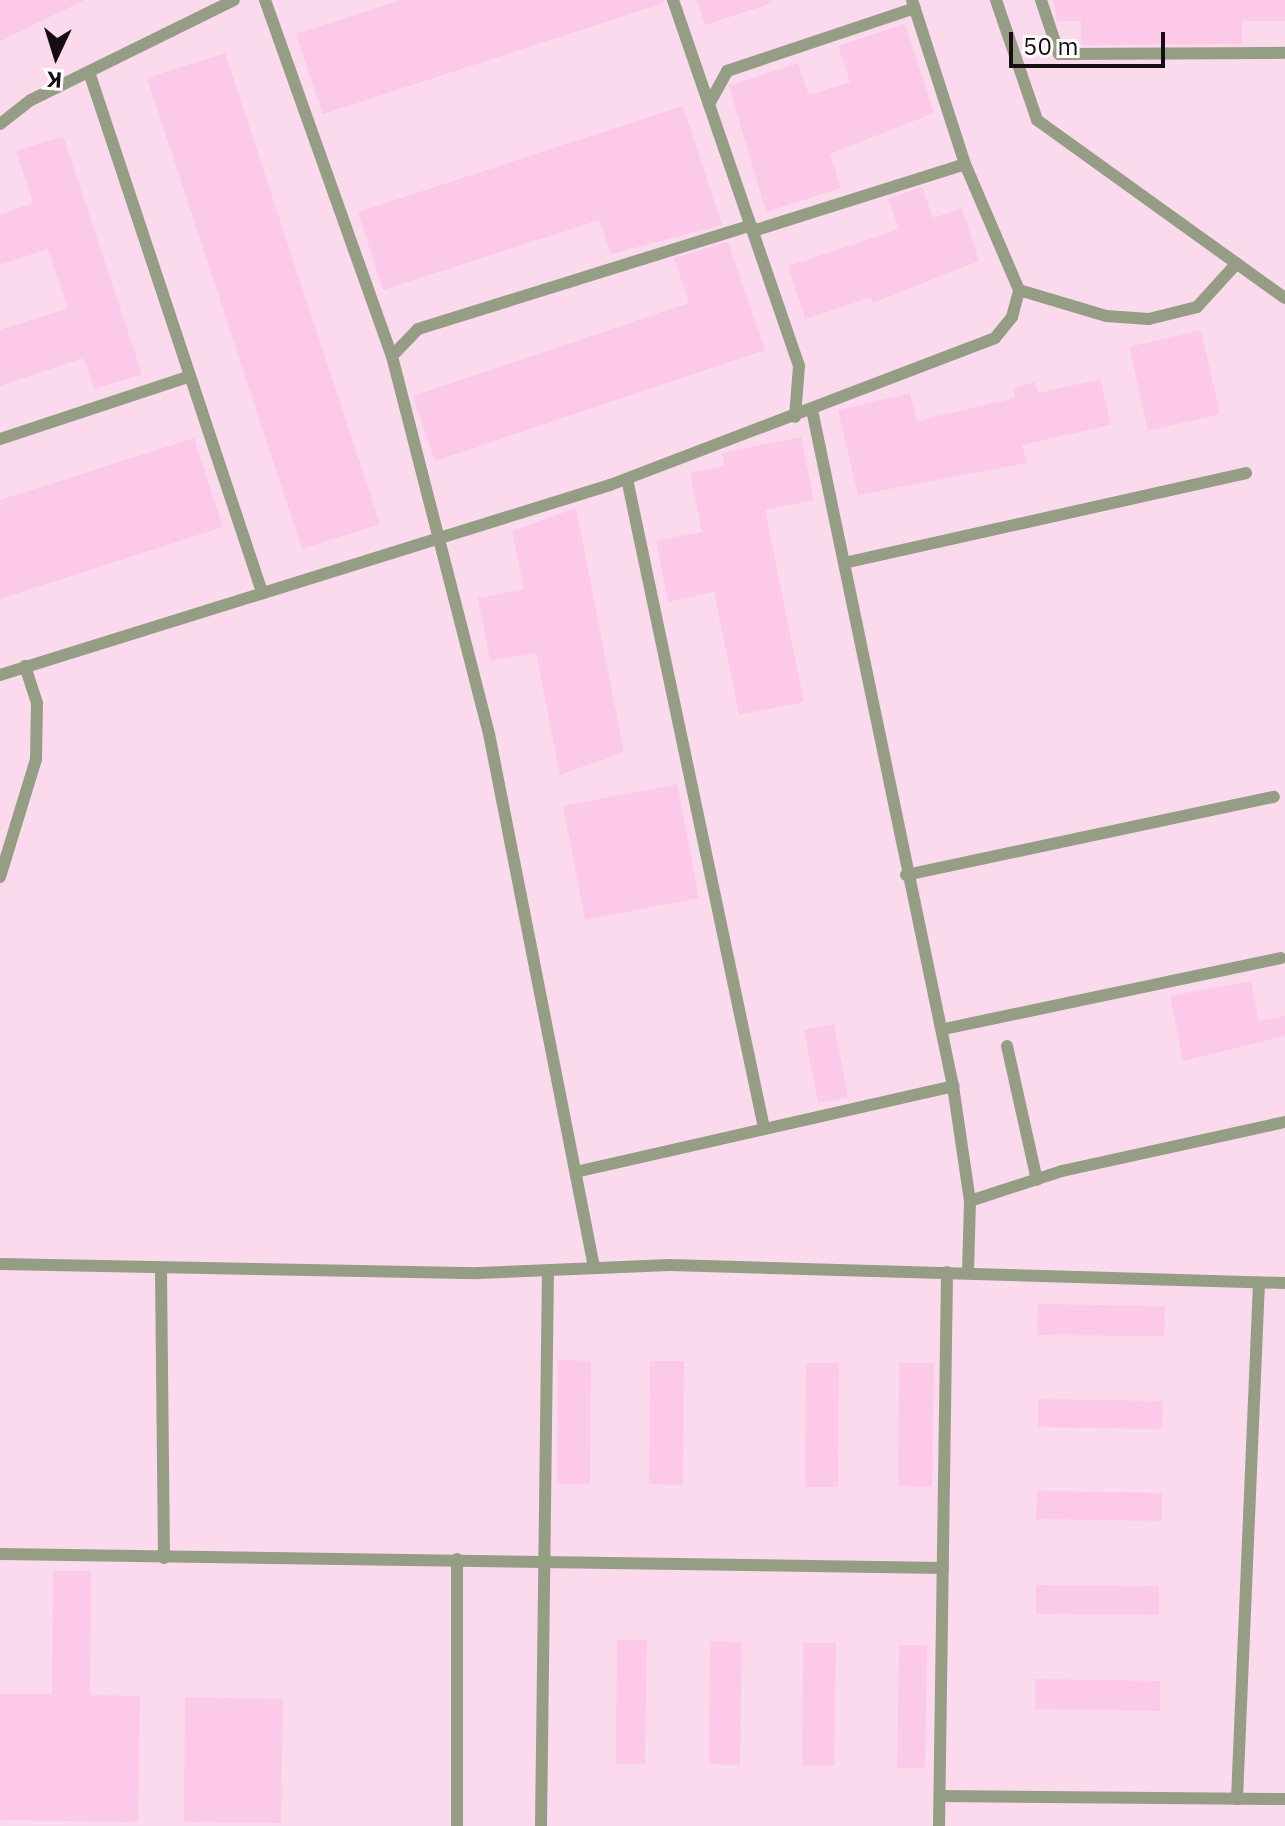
<!DOCTYPE html>
<style>
body{margin:0}
#map{position:relative;width:1285px;height:1826px;overflow:hidden;background:#fdedf6;font-family:"IBM Plex Sans",sans-serif}
div>[style]{position:absolute}
.built>*{inset:0;background:#fbdaed}
.building>*{inset:0;background:#fccae8}
.service>*{height:12px;margin:-6px;padding:0 6px;transform-origin:6px;border-radius:6px;background:#959e84}
span{translate:-50% -50%;white-space:nowrap;text-align:center;line-height:1.15;-webkit-text-stroke:8px #fff;paint-order:stroke}
.north{position:absolute;left:16px;top:16px;width:80px;height:80px;-webkit-text-stroke:6px #fff;paint-order:stroke;rotate:184deg;font-size:22px;font-weight:700;line-height:32px;text-align:center;color:#160d12}
.north::after{content:'';display:block;margin:auto;width:28px;height:36px;background:#160d12;clip-path:polygon(50% 0,100% 100%,50% 72%,0 100%)}
.scale{position:absolute;left:1009px;top:32px;width:156px;height:36px;box-sizing:border-box;border:4px solid #160d12;border-top:0;padding-left:10px;font-size:24px;line-height:28px;white-space:nowrap;color:#160d12;-webkit-text-stroke:6px #fff;paint-order:stroke}
</style>
<div id="map">
<div class="built">
<i style="clip-path:polygon(0 0,1285px 0,1285px 1826px,0 1826px)"></i>
</div>
<div class="building">
<i style="clip-path:polygon(0 0,85px 0,0 41px)"></i>
<i style="clip-path:polygon(401px 0,663px 0,664px 3px,323px 114px,296px 34px)"></i>
<i style="clip-path:polygon(697px 0,771px 0,772px 3px,705px 25px)"></i>
<i style="clip-path:polygon(1053px 0,1285px 0,1285px 21px,1242px 21px,1242px 44px,1081px 45px,1081px 21px,1057px 21px)"></i>
<i style="clip-path:polygon(905px 24px,934px 113px,830px 154px,841px 188px,766px 212px,729px 86px,798px 63px,809px 95px,850px 82px,838px 46px)"></i>
<i style="clip-path:polygon(225px 53px,380px 524px,302px 549px,147px 78px)"></i>
<i style="clip-path:polygon(683px 106px,722px 225px,611px 254px,599px 220px,383px 290px,358px 212px)"></i>
<i style="clip-path:polygon(63px 136px,142px 374px,94px 389px,84px 358px,0 386px,0 330px,68px 308px,48px 249px,0 265px,0 214px,33px 203px,16px 151px)"></i>
<i style="clip-path:polygon(922px 187px,933px 218px,962px 208px,979px 261px,873px 303px,871px 297px,805px 319px,788px 266px,899px 229px,888px 199px)"></i>
<i style="clip-path:polygon(728px 242px,765px 350px,435px 461px,413px 396px,689px 303px,674px 258px)"></i>
<i style="clip-path:polygon(1201px 330px,1220px 414px,1148px 431px,1129px 347px)"></i>
<i style="clip-path:polygon(1100px 379px,1111px 425px,1022px 445px,1027px 463px,858px 495px,838px 410px,910px 393px,917px 421px,1015px 398px,1013px 388px,1035px 382px,1038px 393px)"></i>
<i style="clip-path:polygon(801px 437px,814px 500px,765px 510px,804px 702px,739px 715px,714px 592px,668px 602px,656px 541px,702px 532px,690px 473px,725px 466px,722px 453px)"></i>
<i style="clip-path:polygon(194px 438px,223px 527px,0 599px,0 500px)"></i>
<i style="clip-path:polygon(576px 508px,624px 752px,560px 775px,536px 653px,490px 661px,478px 598px,524px 589px,512px 531px)"></i>
<i style="clip-path:polygon(677px 784px,699px 898px,585px 920px,563px 806px)"></i>
<i style="clip-path:polygon(1251px 981px,1259px 1021px,1285px 1016px,1285px 1036px,1183px 1061px,1170px 996px)"></i>
<i style="clip-path:polygon(834px 1024px,848px 1097px,818px 1103px,804px 1030px)"></i>
<i style="clip-path:polygon(1038px 1304px,1165px 1306px,1164px 1336px,1037px 1335px)"></i>
<i style="clip-path:polygon(558px 1360px,591px 1361px,590px 1484px,557px 1484px)"></i>
<i style="clip-path:polygon(650px 1361px,684px 1361px,683px 1485px,649px 1484px)"></i>
<i style="clip-path:polygon(806px 1363px,839px 1363px,838px 1487px,805px 1487px)"></i>
<i style="clip-path:polygon(899px 1363px,934px 1363px,932px 1487px,898px 1486px)"></i>
<i style="clip-path:polygon(1038px 1399px,1163px 1401px,1162px 1429px,1038px 1427px)"></i>
<i style="clip-path:polygon(1037px 1491px,1162px 1493px,1162px 1521px,1036px 1519px)"></i>
<i style="clip-path:polygon(53px 1571px,91px 1571px,90px 1695px,140px 1696px,138px 1822px,0 1820px,0 1694px,52px 1694px)"></i>
<i style="clip-path:polygon(1036px 1585px,1159px 1586px,1159px 1615px,1036px 1614px)"></i>
<i style="clip-path:polygon(617px 1640px,647px 1640px,645px 1764px,616px 1764px)"></i>
<i style="clip-path:polygon(710px 1641px,742px 1642px,740px 1765px,709px 1764px)"></i>
<i style="clip-path:polygon(803px 1643px,836px 1643px,834px 1766px,802px 1766px)"></i>
<i style="clip-path:polygon(899px 1645px,927px 1645px,925px 1768px,897px 1768px)"></i>
<i style="clip-path:polygon(1035px 1679px,1160px 1681px,1160px 1711px,1035px 1709px)"></i>
<i style="clip-path:polygon(185px 1697px,283px 1699px,281px 1823px,184px 1822px)"></i>
</div>
<div class="service">
<i style="left:265px;top:0;width:378px;rotate:70.4deg"></i>
<i style="left:673px;top:0;width:387px;rotate:71deg"></i>
<i style="left:799px;top:366px;width:51px;rotate:94.5deg"></i>
<i style="left:996px;top:0;width:127px;rotate:71.1deg"></i>
<i style="left:1037px;top:120px;width:305px;rotate:35.7deg"></i>
<i style="left:1041px;top:0;width:57px;rotate:71.6deg"></i>
<i style="left:1059px;top:54px;width:226px;rotate:-0.3deg"></i>
<i style="left:89px;top:72px;width:548px;rotate:71.6deg"></i>
<i style="left:709px;top:104px;width:38px;rotate:-61deg"></i>
<i style="left:727px;top:71px;width:198px;rotate:-18.5deg"></i>
<i style="left:0;top:124px;width:39px;rotate:-38deg"></i>
<i style="left:31px;top:100px;width:226px;rotate:-26.2deg"></i>
<i style="left:753px;top:231px;width:222px;rotate:-17.5deg"></i>
<i style="left:1019px;top:290px;width:91px;rotate:16.6deg"></i>
<i style="left:1106px;top:316px;width:43px;rotate:4deg"></i>
<i style="left:1149px;top:319px;width:49px;rotate:-14deg"></i>
<i style="left:1197px;top:307px;width:59px;rotate:-47.7deg"></i>
<i style="left:0;top:439px;width:200px;rotate:-18.3deg"></i>
<i style="left:627px;top:479px;width:663px;rotate:78.08deg"></i>
<i style="left:844px;top:563px;width:412px;rotate:-12.6deg"></i>
<i style="left:0;top:675px;width:639px;rotate:-17.3deg"></i>
<i style="left:610px;top:485px;width:412px;rotate:-20.9deg"></i>
<i style="left:995px;top:338px;width:27px;rotate:-51deg"></i>
<i style="left:1012px;top:317px;width:28px;rotate:-75deg"></i>
<i style="left:1019px;top:290px;width:137px;rotate:-113.2deg"></i>
<i style="left:965px;top:164px;width:172px;rotate:-107.9deg"></i>
<i style="left:906px;top:875px;width:376px;rotate:-12deg"></i>
<i style="left:0;top:877px;width:123px;rotate:-73deg"></i>
<i style="left:36px;top:759px;width:56px;rotate:-89deg"></i>
<i style="left:37px;top:703px;width:39px;rotate:-108deg"></i>
<i style="left:944px;top:1029px;width:344px;rotate:-11.9deg"></i>
<i style="left:1007px;top:1046px;width:137px;rotate:77.4deg"></i>
<i style="left:953px;top:1086px;width:116px;rotate:81.6deg"></i>
<i style="left:970px;top:1201px;width:72px;rotate:91.6deg"></i>
<i style="left:580px;top:1171px;width:383px;rotate:-12.8deg"></i>
<i style="left:953px;top:1086px;width:691px;rotate:-101.78deg"></i>
<i style="left:970px;top:1201px;width:97px;rotate:-18.1deg"></i>
<i style="left:1062px;top:1171px;width:228px;rotate:-12.4deg"></i>
<i style="left:0;top:1264px;width:478px;rotate:1.1deg"></i>
<i style="left:478px;top:1273px;width:192px;rotate:-2.4deg"></i>
<i style="left:670px;top:1265px;width:615px;rotate:1.68deg"></i>
<i style="left:594px;top:1267px;width:543px;rotate:-101.14deg"></i>
<i style="left:489px;top:734px;width:390px;rotate:-104.4deg"></i>
<i style="left:392px;top:356px;width:37px;rotate:-46deg"></i>
<i style="left:418px;top:329px;width:349px;rotate:-17.3deg"></i>
<i style="left:161px;top:1272px;width:286px;rotate:89.4deg"></i>
<i style="left:0;top:1554px;width:943px;rotate:0.85deg"></i>
<i style="left:457px;top:1559px;width:267px;rotate:90deg"></i>
<i style="left:940px;top:1796px;width:345px;rotate:0.5deg"></i>
<i style="left:1237px;top:1799px;width:517px;rotate:-87.56deg"></i>
<i style="left:541px;top:1826px;width:554px;rotate:-89.28deg"></i>
<i style="left:939px;top:1826px;width:554px;rotate:-89.17deg"></i>
</div>
<div class="north">K</div>
<div class="scale">50 m</div>
</div>
